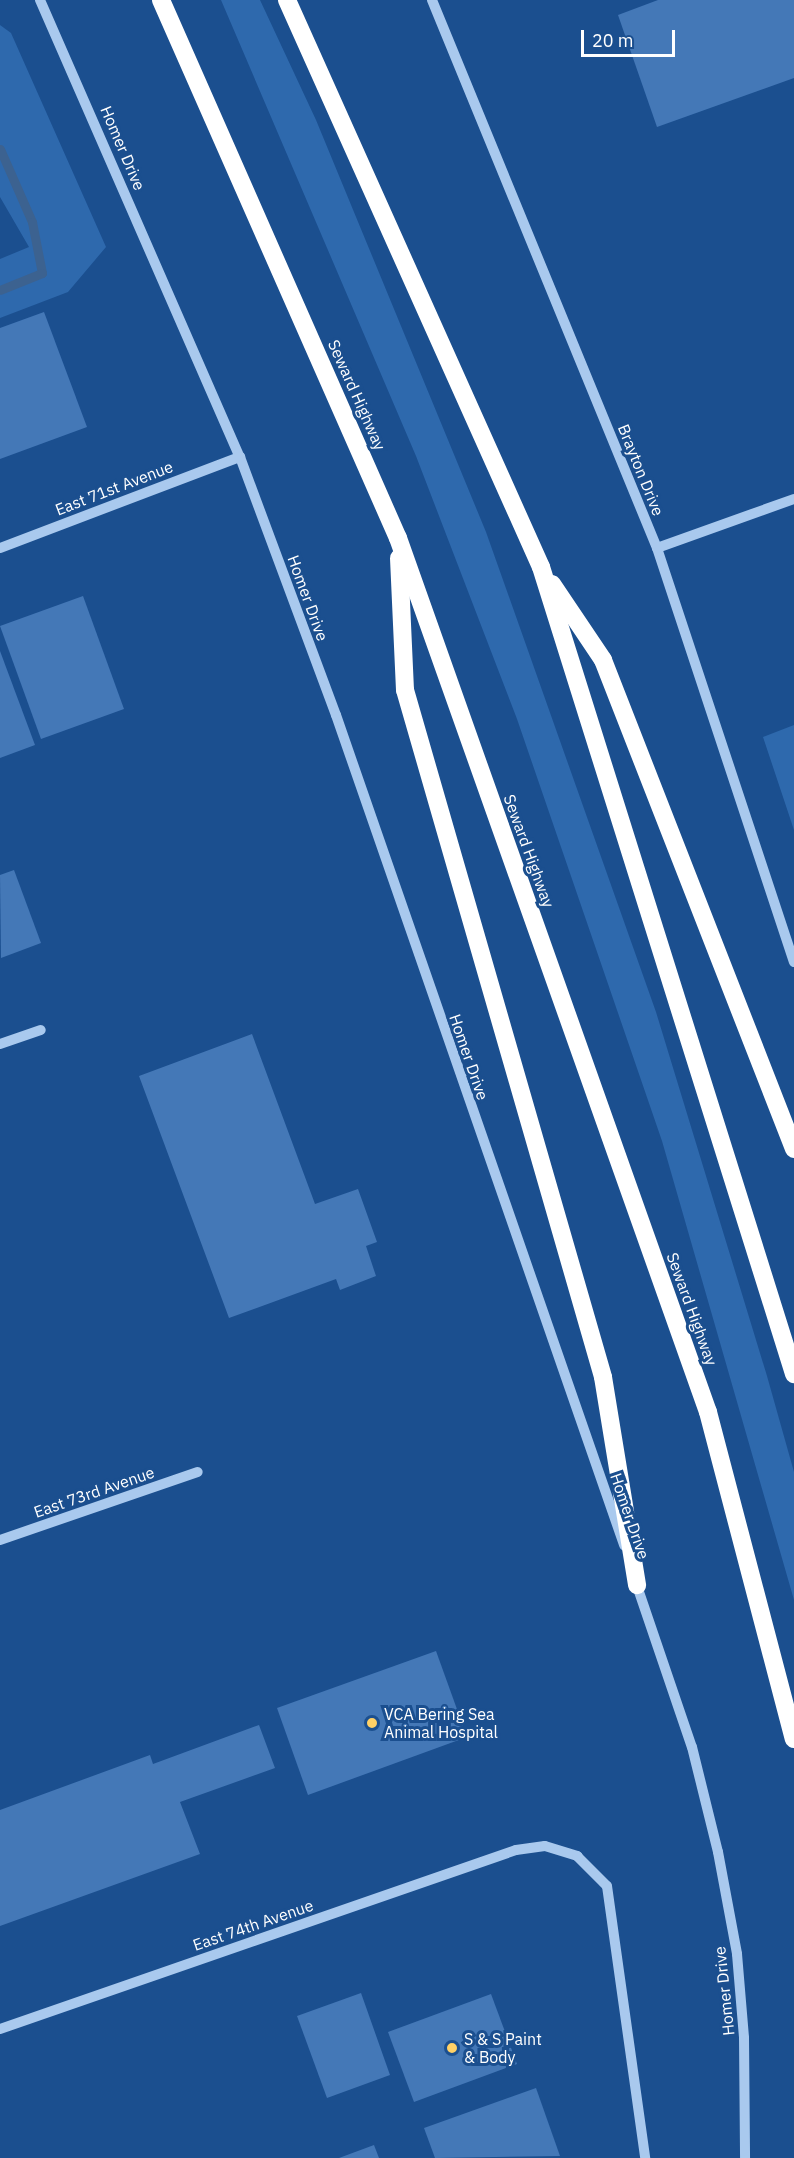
<!DOCTYPE html>
<style>
body{margin:0}
#map{position:relative;width:794px;height:2158px;overflow:hidden;background:#1b4f8f;font-family:"IBM Plex Sans",sans-serif}
div>[style]{position:absolute}
.green>*{inset:0;background:#2e69ad}
.stream>*{height:9px;margin:-4.5px;padding:0 4.5px;transform-origin:4.5px;border-radius:4.5px;background:#3c6290}
.building>*{inset:0;background:#4478b7}
.minor>*{height:10px;margin:-5px;padding:0 5px;transform-origin:5px;border-radius:5px;background:#a9c9ee}
.highway>*{height:18px;margin:-9px;padding:0 9px;transform-origin:9px;border-radius:9px;background:#fff}
.dots>*{width:16px;height:16px;translate:-50% -50%;box-sizing:border-box;border:3px solid #1b4f8f;border-radius:50%}
span{translate:-50% -50%;white-space:nowrap;text-align:center;line-height:1.15;-webkit-text-stroke:6px #1b4f8f;paint-order:stroke}
.street-label{font-size:16px;color:#fff}
.poi-label{font-size:16px;color:#fff}
.left{translate:0 -50%;text-align:left}
.scale{position:absolute;left:581px;top:30px;width:94px;height:27px;box-sizing:border-box;border:3px solid #fff;border-top:0;padding-left:8px;font-size:18px;line-height:21px;white-space:nowrap;color:#fff;-webkit-text-stroke:4px #1b4f8f;paint-order:stroke}
</style>
<div id="map">
<div class="green">
<i style="clip-path:polygon(221px 0,260px 0,316px 120px,486px 532px,656px 1012px,767px 1376px,794px 1472px,794px 1600px,662px 1141px,517px 719px,416px 456px)"></i>
<i style="clip-path:polygon(0 25px,11px 33px,106px 247px,68px 292px,0 318px,0 259px,29px 247px,0 197px)"></i>
<i style="clip-path:polygon(794px 725px,794px 830px,763px 737px)"></i>
</div>
<div class="stream">
<i style="left:0;top:149px;width:80px;rotate:66.3deg"></i>
<i style="left:32px;top:222px;width:52px;rotate:78.9deg"></i>
<i style="left:42px;top:273px;width:45px;rotate:158deg"></i>
</div>
<div class="building">
<i style="clip-path:polygon(658px 0,794px 0,794px 78px,657px 127px,618px 15px)"></i>
<i style="clip-path:polygon(44px 312px,87px 427px,0 459px,0 328px)"></i>
<i style="clip-path:polygon(83px 596px,124px 709px,41px 739px,0 626px)"></i>
<i style="clip-path:polygon(0 651px,35px 745px,0 758px)"></i>
<i style="clip-path:polygon(14px 870px,41px 943px,1px 958px,0 875px)"></i>
<i style="clip-path:polygon(252px 1034px,315px 1204px,358px 1189px,377px 1242px,366px 1246px,376px 1276px,340px 1290px,336px 1279px,229px 1318px,139px 1076px)"></i>
<i style="clip-path:polygon(436px 1651px,467px 1737px,308px 1795px,277px 1708px)"></i>
<i style="clip-path:polygon(259px 1725px,275px 1768px,180px 1802px,200px 1854px,0 1926px,0 1810px,150px 1755px,153px 1764px)"></i>
<i style="clip-path:polygon(361px 1993px,390px 2075px,327px 2098px,297px 2016px)"></i>
<i style="clip-path:polygon(491px 1994px,517px 2064px,414px 2102px,388px 2032px)"></i>
<i style="clip-path:polygon(536px 2088px,560px 2156px,435px 2158px,424px 2128px)"></i>
<i style="clip-path:polygon(374px 2145px,379px 2158px,339px 2158px)"></i>
</div>
<div class="minor">
<i style="left:40px;top:0;width:499px;rotate:66.4deg"></i>
<i style="left:240px;top:457px;width:275px;rotate:69.6deg"></i>
<i style="left:336px;top:715px;width:879px;rotate:70.86deg"></i>
<i style="left:432px;top:0;width:592px;rotate:67.68deg"></i>
<i style="left:657px;top:548px;width:436px;rotate:71.7deg"></i>
<i style="left:0;top:548px;width:257px;rotate:-20.8deg"></i>
<i style="left:657px;top:548px;width:145px;rotate:-19.7deg"></i>
<i style="left:0;top:1044px;width:43px;rotate:-18.9deg"></i>
<i style="left:0;top:1540px;width:209px;rotate:-19deg"></i>
<i style="left:635px;top:1580px;width:176px;rotate:71.2deg"></i>
<i style="left:692px;top:1747px;width:108px;rotate:76.1deg"></i>
<i style="left:718px;top:1852px;width:104px;rotate:79.4deg"></i>
<i style="left:737px;top:1954px;width:84px;rotate:85.2deg"></i>
<i style="left:744px;top:2038px;width:120px;rotate:89.5deg"></i>
<i style="left:0;top:2029px;width:546px;rotate:-19.13deg"></i>
<i style="left:516px;top:1850px;width:29px;rotate:-8deg"></i>
<i style="left:545px;top:1846px;width:34px;rotate:17deg"></i>
<i style="left:577px;top:1856px;width:42px;rotate:45deg"></i>
<i style="left:607px;top:1886px;width:275px;rotate:82deg"></i>
</div>
<div class="highway">
<i style="left:161px;top:0;width:588px;rotate:66.23deg"></i>
<i style="left:398px;top:538px;width:927px;rotate:70.47deg"></i>
<i style="left:708px;top:1412px;width:338px;rotate:75.3deg"></i>
<i style="left:287px;top:0;width:621px;rotate:65.87deg"></i>
<i style="left:541px;top:567px;width:846px;rotate:72.59deg"></i>
<i style="left:399px;top:558px;width:132px;rotate:87.4deg"></i>
<i style="left:405px;top:690px;width:715px;rotate:73.92deg"></i>
<i style="left:603px;top:1377px;width:211px;rotate:80.7deg"></i>
<i style="left:552px;top:584px;width:92px;rotate:56.1deg"></i>
<i style="left:603px;top:660px;width:525px;rotate:68.66deg"></i>
</div>
<div class="dots">
<i style="left:372px;top:1723px;background:#ffd166"></i>
<i style="left:452px;top:2048px;background:#ffd166"></i>
</div>
<div class="street-label">
<span style="left:123px;top:148px;rotate:67deg">Homer Drive</span>
<span style="left:357px;top:395px;rotate:66deg">Seward Highway</span>
<span style="left:641px;top:470px;rotate:68deg">Brayton Drive</span>
<span style="left:114px;top:488px;rotate:-21deg">East 71st Avenue</span>
<span style="left:308px;top:598px;rotate:70deg">Homer Drive</span>
<span style="left:529px;top:851px;rotate:70deg">Seward Highway</span>
<span style="left:469px;top:1057px;rotate:71deg">Homer Drive</span>
<span style="left:692px;top:1309px;rotate:70deg">Seward Highway</span>
<span style="left:94px;top:1492px;rotate:-19deg">East 73rd Avenue</span>
<span style="left:630px;top:1516px;rotate:71deg">Homer Drive</span>
<span style="left:253px;top:1925px;rotate:-19deg">East 74th Avenue</span>
<span style="left:724px;top:1991px;rotate:-96deg">Homer Drive</span>
</div>
<div class="poi-label">
<span class="left" style="left:384px;top:1723px">VCA Bering Sea<br>Animal Hospital</span>
<span class="left" style="left:464px;top:2048px">S &amp; S Paint<br>&amp; Body</span>
</div>
<div class="scale">20 m</div>
</div>
